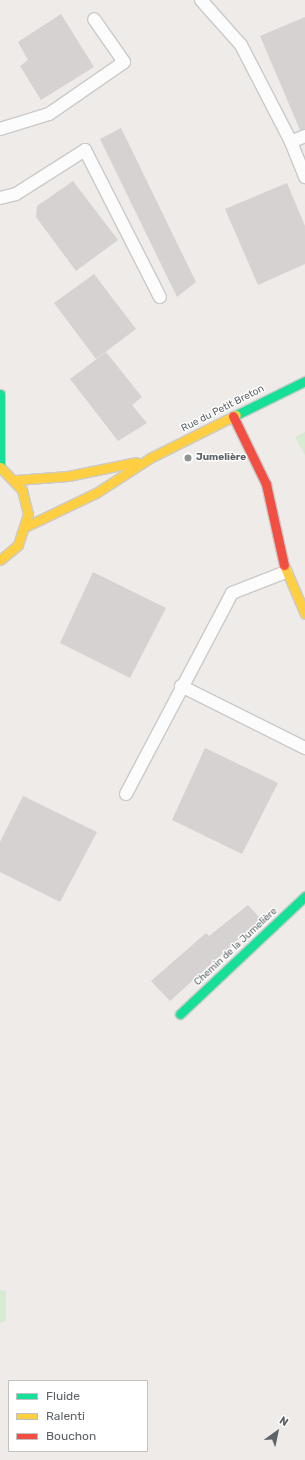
<!DOCTYPE html>
<meta charset="utf-8">
<style>
body{margin:0}
#map{position:relative;width:305px;height:1460px;overflow:hidden;background:#eeebe8;font-family:Rubik,sans-serif}
div>[style]{position:absolute}
.green>*{inset:0;background:#d7ead2}
.building>*{inset:0;background:#d5d2d1}
.roads{filter:drop-shadow(1px 0 #cacaca) drop-shadow(-1px 0 #cacaca) drop-shadow(0 1px #cacaca) drop-shadow(0 -1px #cacaca)}
.lane>*{height:12px;margin:-6px;padding:0 6px;transform-origin:6px;border-radius:6px;background:#fcfcfc}
.fast>*{height:9px;margin:-4.5px;padding:0 4.5px;transform-origin:4.5px;border-radius:4.5px;background:#16e098}
.slow>*{height:9px;margin:-4.5px;padding:0 4.5px;transform-origin:4.5px;border-radius:4.5px;background:#ffcf43}
.jam>*{height:9px;margin:-4.5px;padding:0 4.5px;transform-origin:4.5px;border-radius:4.5px;background:#f24e42}
.dots>*{width:11px;height:11px;translate:-50% -50%;box-sizing:border-box;border:2px solid #fff;border-radius:50%}
span{translate:-50% -50%;white-space:nowrap;text-align:center;line-height:1.15;-webkit-text-stroke:3px #fff;paint-order:stroke}
.street-label{font-size:10px;color:#5d6367}
.poi-label{font-size:10px;color:#5d6367;font-weight:700}
.left{translate:0 -50%;text-align:left}
.legend{position:absolute;left:8px;top:1380px;width:140px;height:72px;box-sizing:border-box;background:#fff;border:1px solid #bec1c2;margin:0;padding:5px 7px;list-style:none;font-size:12px;color:#5d6367}
.legend li{display:flex;align-items:center;gap:8px;height:20px}
.legend b{width:20px;border:1px solid #bec1c2}
.north{position:absolute;left:257px;top:1412px;width:40px;height:40px;-webkit-text-stroke:3px #fff;paint-order:stroke;rotate:33deg;font-size:11px;font-weight:700;line-height:16px;text-align:center;color:#5d6367}
.north::after{content:'';display:block;margin:auto;width:14px;height:18px;background:#5d6367;clip-path:polygon(50% 0,100% 100%,50% 72%,0 100%)}
</style>
<div id="map">
<div class="green">
<i style="clip-path:polygon(305px 432px,305px 455px,295px 437px)"></i>
<i style="clip-path:polygon(0 1290px,6px 1291px,6px 1321px,0 1323px)"></i>
</div>
<div class="building">
<i style="clip-path:polygon(61px 14px,94px 67px,41px 100px,20px 66px,28px 60px,18px 42px)"></i>
<i style="clip-path:polygon(305px 17px,305px 129px,300px 130px,260px 36px)"></i>
<i style="clip-path:polygon(121px 128px,196px 282px,177px 297px,100px 139px)"></i>
<i style="clip-path:polygon(73px 181px,118px 240px,76px 271px,36px 217px,37px 206px)"></i>
<i style="clip-path:polygon(287px 183px,305px 226px,305px 264px,258px 285px,225px 209px)"></i>
<i style="clip-path:polygon(94px 274px,136px 329px,96px 359px,54px 303px)"></i>
<i style="clip-path:polygon(106px 352px,142px 397px,132px 405px,147px 423px,118px 441px,70px 379px)"></i>
<i style="clip-path:polygon(93px 572px,166px 608px,130px 678px,60px 643px)"></i>
<i style="clip-path:polygon(205px 748px,278px 783px,242px 854px,172px 820px)"></i>
<i style="clip-path:polygon(23px 796px,97px 832px,60px 902px,0 872px,0 842px)"></i>
<i style="clip-path:polygon(248px 905px,261px 919px,170px 1001px,151px 981px,206px 933px,209px 936px)"></i>
</div>
<div class="roads">
<div class="lane">
<i style="left:201px;top:0;width:60px;rotate:48.4deg"></i>
<i style="left:241px;top:45px;width:109px;rotate:62.7deg"></i>
<i style="left:0;top:129px;width:51px;rotate:-17deg"></i>
<i style="left:49px;top:114px;width:91px;rotate:-34.7deg"></i>
<i style="left:124px;top:62px;width:52px;rotate:-124.9deg"></i>
<i style="left:305px;top:136px;width:15px;rotate:157deg"></i>
<i style="left:291px;top:142px;width:38px;rotate:68deg"></i>
<i style="left:0;top:198px;width:16px;rotate:-14deg"></i>
<i style="left:16px;top:194px;width:82px;rotate:-32.5deg"></i>
<i style="left:85px;top:150px;width:165px;rotate:63deg"></i>
<i style="left:181px;top:686px;width:139px;rotate:26.6deg"></i>
<i style="left:126px;top:794px;width:227px;rotate:-62.2deg"></i>
<i style="left:232px;top:593px;width:58px;rotate:-21.3deg"></i>
</div>
<div class="fast">
<i style="left:0;top:394px;width:73px;rotate:90deg"></i>
<i style="left:236px;top:415px;width:77px;rotate:-26.2deg"></i>
<i style="left:180px;top:1014px;width:172px;rotate:-43.3deg"></i>
</div>
<div class="slow">
<i style="left:0;top:467px;width:32px;rotate:46deg"></i>
<i style="left:22px;top:490px;width:25px;rotate:76deg"></i>
<i style="left:28px;top:514px;width:33px;rotate:108deg"></i>
<i style="left:18px;top:545px;width:23px;rotate:140deg"></i>
<i style="left:16px;top:480px;width:52px;rotate:-4.4deg"></i>
<i style="left:68px;top:476px;width:69px;rotate:-11.6deg"></i>
<i style="left:27px;top:526px;width:76px;rotate:-25.6deg"></i>
<i style="left:96px;top:493px;width:64px;rotate:-32.9deg"></i>
<i style="left:150px;top:458px;width:96px;rotate:-26.6deg"></i>
<i style="left:284px;top:565px;width:53px;rotate:66.8deg"></i>
</div>
<div class="jam">
<i style="left:233px;top:416px;width:76px;rotate:64.1deg"></i>
<i style="left:266px;top:484px;width:83px;rotate:77.5deg"></i>
</div>
</div>
<div class="dots">
<i style="left:188px;top:458px;background:#909394"></i>
</div>
<div class="street-label">
<span style="left:223px;top:409px;rotate:-27deg">Rue du Petit Breton</span>
<span style="left:236px;top:947px;rotate:-43deg">Chemin de la Jumelière</span>
</div>
<div class="poi-label">
<span class="left" style="left:196px;top:458px">Jumelière</span>
</div>
<ul class="legend">
<li><b style="height:5px;background:#16e098"></b>Fluide</li>
<li><b style="height:5px;background:#ffcf43"></b>Ralenti</li>
<li><b style="height:5px;background:#f24e42"></b>Bouchon</li>
</ul>
<div class="north">N</div>
</div>
